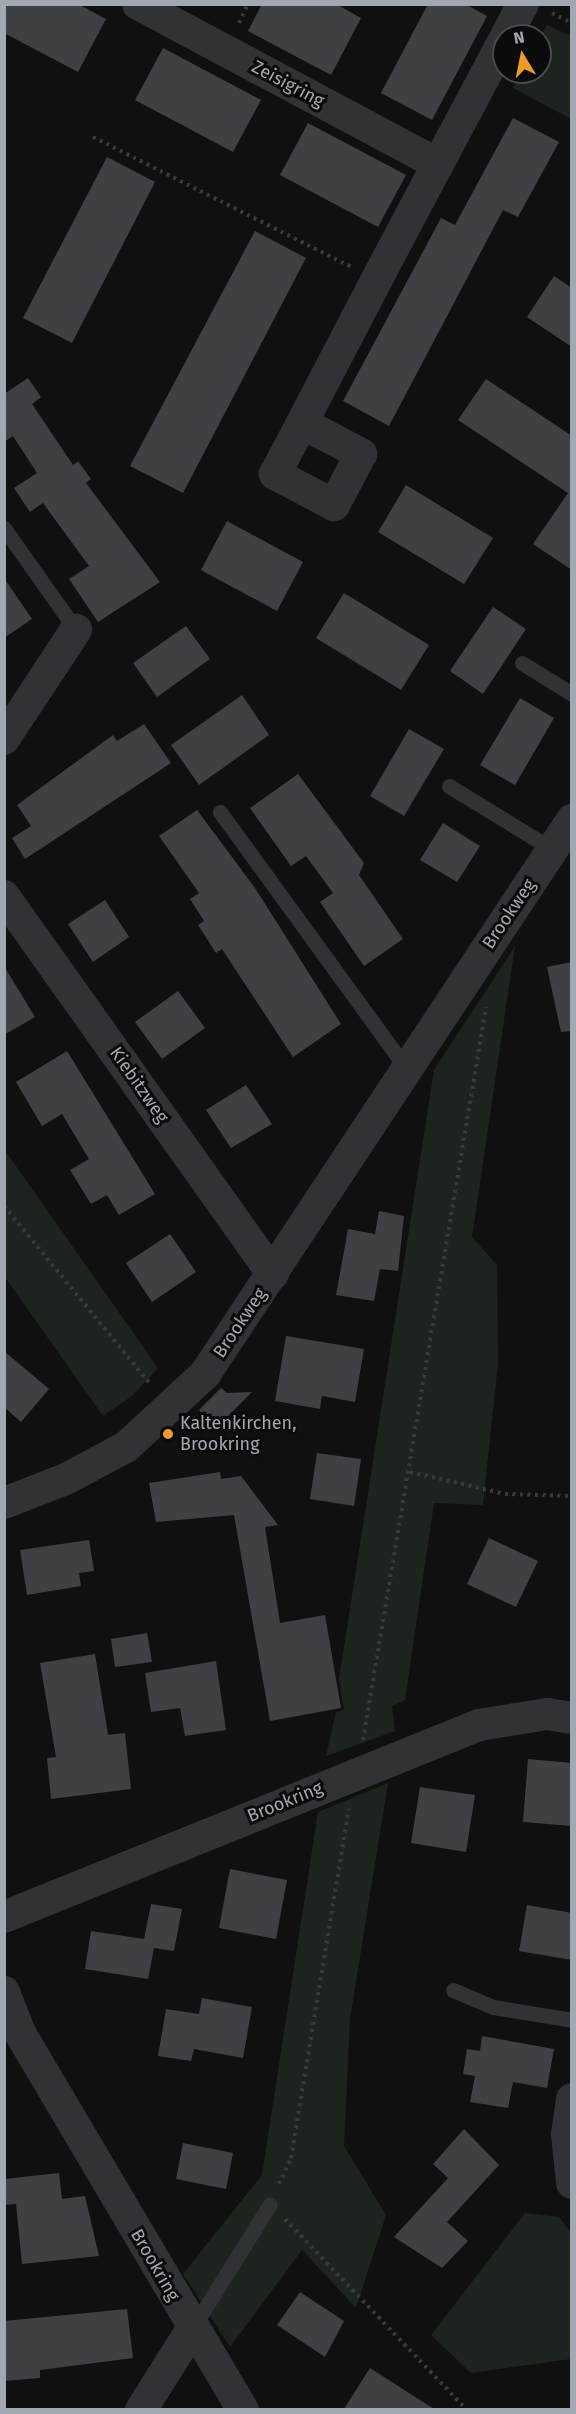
<!DOCTYPE html>
<style>
body{margin:0}
#map{position:relative;width:576px;height:2414px;overflow:hidden;background:#101011;font-family:"Fira Sans",sans-serif}
div>[style]{position:absolute}
.green>*{inset:0;background:#1c241d}
.building>*{inset:0;background:#3f4044}
.path>*{height:4px;margin-top:-2px;transform-origin:0;background:repeating-linear-gradient(90deg,#37393d 0 3px,transparent 0 7.5px)}
.lane>*{height:15px;margin:-7.5px;padding:0 7.5px;transform-origin:7.5px;border-radius:7.5px;background:#313236}
.street>*{height:32px;margin:-16px;padding:0 16px;transform-origin:16px;border-radius:16px;background:#313236}
.dots>*{width:16px;height:16px;translate:-50% -50%;box-sizing:border-box;border:3px solid #0b0b0c;border-radius:50%}
span{translate:-50% -50%;white-space:nowrap;text-align:center;line-height:1.15;-webkit-text-stroke:6px #0b0b0c;paint-order:stroke}
.street-label{font-size:18px;color:#a1a8b2}
.poi-label{font-size:18px;color:#a1a8b2}
.left{translate:0 -50%;text-align:left}
.frame{position:absolute;inset:0;border:6px solid #a1a8b2;pointer-events:none}
.north{position:absolute;left:492px;top:24px;width:60px;height:60px;box-sizing:border-box;background:#0b0b0c;border:2px solid #474a4e;border-radius:50%;rotate:350deg;font-size:16px;font-weight:700;line-height:24px;text-align:center;color:#a1a8b2}
.north::after{content:'';display:block;margin:auto;width:21px;height:27px;background:#ef9b2a;clip-path:polygon(50% 0,100% 100%,50% 72%,0 100%)}
</style>
<div id="map">
<div class="green">
<i style="clip-path:polygon(547px 25px,571px 36px,571px 119px,513px 88px,521px 72px,540px 72px,540px 38px)"></i>
<i style="clip-path:polygon(515px 946px,472px 1237px,497px 1265px,498px 1363px,483px 1505px,434px 1503px,405px 1700px,392px 1706px,395px 1731px,326px 1756px,336px 1712px,344px 1710px,339px 1679px,434px 1070px)"></i>
<i style="clip-path:polygon(4px 1149px,158px 1368px,132px 1396px,103px 1416px,5px 1277px)"></i>
<i style="clip-path:polygon(388px 1783px,350px 2019px,344px 2146px,386px 2215px,356px 2308px,302px 2250px,230px 2347px,183px 2274px,262px 2175px,318px 1812px)"></i>
<i style="clip-path:polygon(525px 2213px,559px 2217px,571px 2233px,571px 2359px,471px 2373px,431px 2335px)"></i>
</div>
<div class="building">
<i style="clip-path:polygon(4px 4px,78px 4px,106px 19px,78px 72px,4px 33px)"></i>
<i style="clip-path:polygon(262px 4px,336px 4px,361px 18px,331px 75px,248px 31px)"></i>
<i style="clip-path:polygon(428px 4px,465px 4px,487px 16px,432px 120px,381px 93px)"></i>
<i style="clip-path:polygon(163px 48px,261px 100px,233px 152px,135px 100px)"></i>
<i style="clip-path:polygon(513px 118px,559px 142px,518px 217px,503px 210px,389px 426px,343px 401px,441px 218px,455px 225px)"></i>
<i style="clip-path:polygon(308px 123px,406px 175px,378px 227px,280px 175px)"></i>
<i style="clip-path:polygon(107px 157px,155px 182px,72px 343px,23px 318px)"></i>
<i style="clip-path:polygon(255px 231px,306px 258px,183px 493px,130px 466px)"></i>
<i style="clip-path:polygon(554px 276px,572px 288px,572px 347px,527px 317px)"></i>
<i style="clip-path:polygon(28px 378px,41px 397px,32px 404px,73px 465px,78px 461px,91px 479px,86px 483px,160px 582px,98px 622px,69px 579px,89px 566px,43px 503px,30px 512px,14px 488px,37px 473px,13px 436px,4px 442px,4px 394px)"></i>
<i style="clip-path:polygon(486px 379px,572px 436px,572px 570px,533px 544px,568px 493px,458px 420px)"></i>
<i style="clip-path:polygon(406px 485px,493px 538px,464px 584px,378px 532px)"></i>
<i style="clip-path:polygon(227px 521px,303px 562px,277px 611px,201px 570px)"></i>
<i style="clip-path:polygon(4px 578px,32px 619px,4px 638px)"></i>
<i style="clip-path:polygon(344px 593px,429px 645px,401px 690px,316px 638px)"></i>
<i style="clip-path:polygon(493px 607px,526px 629px,483px 694px,450px 671px)"></i>
<i style="clip-path:polygon(186px 626px,210px 659px,157px 697px,133px 663px)"></i>
<i style="clip-path:polygon(242px 695px,269px 735px,199px 785px,171px 745px)"></i>
<i style="clip-path:polygon(520px 698px,554px 718px,515px 785px,480px 765px)"></i>
<i style="clip-path:polygon(144px 724px,171px 763px,25px 859px,12px 838px,31px 826px,17px 805px,113px 735px,117px 741px)"></i>
<i style="clip-path:polygon(409px 729px,444px 749px,404px 816px,370px 796px)"></i>
<i style="clip-path:polygon(298px 774px,364px 863px,359px 875px,403px 939px,364px 966px,320px 902px,333px 893px,306px 856px,291px 866px,250px 808px)"></i>
<i style="clip-path:polygon(197px 810px,255px 888px,341px 1024px,293px 1057px,222px 949px,216px 953px,198px 925px,204px 921px,190px 899px,199px 893px,159px 836px)"></i>
<i style="clip-path:polygon(443px 823px,480px 846px,457px 882px,420px 860px)"></i>
<i style="clip-path:polygon(105px 900px,129px 937px,93px 962px,68px 924px)"></i>
<i style="clip-path:polygon(572px 962px,572px 1031px,561px 1032px,547px 967px)"></i>
<i style="clip-path:polygon(4px 966px,35px 1017px,4px 1035px)"></i>
<i style="clip-path:polygon(178px 991px,205px 1028px,162px 1059px,135px 1022px)"></i>
<i style="clip-path:polygon(67px 1051px,155px 1194px,119px 1215px,107px 1195px,91px 1204px,70px 1170px,89px 1159px,62px 1114px,42px 1126px,16px 1082px)"></i>
<i style="clip-path:polygon(246px 1085px,272px 1124px,231px 1148px,206px 1110px)"></i>
<i style="clip-path:polygon(379px 1211px,404px 1216px,398px 1271px,380px 1269px,374px 1301px,336px 1295px,348px 1229px,375px 1234px)"></i>
<i style="clip-path:polygon(170px 1234px,196px 1272px,152px 1302px,126px 1263px)"></i>
<i style="clip-path:polygon(286px 1336px,364px 1349px,355px 1402px,322px 1396px,320px 1409px,275px 1401px)"></i>
<i style="clip-path:polygon(4px 1351px,49px 1389px,21px 1422px,4px 1407px)"></i>
<i style="clip-path:polygon(221px 1388px,227px 1393px,252px 1392px,216px 1428px,199px 1410px)"></i>
<i style="clip-path:polygon(317px 1453px,361px 1459px,354px 1506px,310px 1499px)"></i>
<i style="clip-path:polygon(220px 1472px,221px 1479px,241px 1476px,278px 1525px,265px 1527px,280px 1623px,325px 1615px,341px 1708px,270px 1721px,234px 1515px,156px 1522px,149px 1483px)"></i>
<i style="clip-path:polygon(489px 1538px,538px 1561px,516px 1607px,467px 1584px)"></i>
<i style="clip-path:polygon(89px 1540px,94px 1571px,79px 1573px,81px 1586px,27px 1595px,20px 1550px)"></i>
<i style="clip-path:polygon(147px 1633px,152px 1662px,115px 1667px,111px 1639px)"></i>
<i style="clip-path:polygon(95px 1654px,108px 1735px,125px 1733px,131px 1789px,51px 1799px,47px 1758px,56px 1757px,40px 1663px)"></i>
<i style="clip-path:polygon(216px 1661px,226px 1730px,185px 1736px,180px 1708px,151px 1712px,145px 1673px)"></i>
<i style="clip-path:polygon(528px 1759px,572px 1763px,572px 1826px,523px 1822px)"></i>
<i style="clip-path:polygon(420px 1787px,475px 1795px,466px 1852px,411px 1843px)"></i>
<i style="clip-path:polygon(230px 1869px,287px 1880px,276px 1939px,219px 1928px)"></i>
<i style="clip-path:polygon(151px 1904px,182px 1909px,174px 1951px,154px 1948px,148px 1979px,85px 1969px,91px 1931px,144px 1939px)"></i>
<i style="clip-path:polygon(527px 1905px,572px 1913px,572px 1960px,519px 1951px)"></i>
<i style="clip-path:polygon(202px 1998px,252px 2007px,243px 2058px,194px 2049px,191px 2061px,158px 2056px,166px 2009px,199px 2014px)"></i>
<i style="clip-path:polygon(482px 2036px,554px 2049px,547px 2088px,513px 2082px,508px 2108px,470px 2102px,475px 2076px,463px 2074px,467px 2049px,480px 2051px)"></i>
<i style="clip-path:polygon(464px 2129px,499px 2165px,447px 2222px,468px 2241px,442px 2268px,394px 2237px,448px 2178px,433px 2164px)"></i>
<i style="clip-path:polygon(183px 2143px,233px 2153px,226px 2189px,176px 2179px)"></i>
<i style="clip-path:polygon(59px 2173px,62px 2199px,85px 2196px,99px 2256px,22px 2264px,16px 2204px,4px 2205px,4px 2179px)"></i>
<i style="clip-path:polygon(300px 2292px,344px 2321px,325px 2357px,277px 2325px)"></i>
<i style="clip-path:polygon(127px 2309px,133px 2358px,40px 2370px,40px 2378px,4px 2381px,4px 2321px)"></i>
<i style="clip-path:polygon(370px 2368px,434px 2409px,344px 2409px)"></i>
</div>
<div class="path">
<i style="left:552px;top:13px;width:22px;rotate:27deg"></i>
<i style="left:239px;top:23px;width:21px;rotate:-65deg"></i>
<i style="left:93px;top:137px;width:288px;rotate:26.7deg"></i>
<i style="left:4px;top:1206px;width:230px;rotate:50.6deg"></i>
<i style="left:410px;top:1472px;width:98px;rotate:13deg"></i>
<i style="left:505px;top:1494px;width:67px;rotate:1.7deg"></i>
<i style="left:363px;top:1740px;width:743px;rotate:-80.47deg"></i>
<i style="left:279px;top:2184px;width:29px;rotate:-65deg"></i>
<i style="left:291px;top:2158px;width:354px;rotate:-80.6deg"></i>
<i style="left:285px;top:2219px;width:264px;rotate:46.4deg"></i>
</div>
<div class="lane">
<i style="left:4px;top:528px;width:125px;rotate:54.8deg"></i>
<i style="left:522px;top:663px;width:59px;rotate:31.8deg"></i>
<i style="left:449px;top:786px;width:121px;rotate:31.5deg"></i>
<i style="left:220px;top:812px;width:318px;rotate:54deg"></i>
<i style="left:453px;top:1990px;width:43px;rotate:23deg"></i>
<i style="left:493px;top:2007px;width:80px;rotate:9.3deg"></i>
<i style="left:192px;top:2329px;width:147px;rotate:-58deg"></i>
</div>
<div class="street">
<i style="left:138px;top:4px;width:340px;rotate:28.1deg"></i>
<i style="left:438px;top:164px;width:140px;rotate:-62deg"></i>
<i style="left:506px;top:36px;width:36px;rotate:-62deg"></i>
<i style="left:302px;top:423px;width:67px;rotate:27.7deg"></i>
<i style="left:361px;top:454px;width:58px;rotate:117.9deg"></i>
<i style="left:334px;top:505px;width:67px;rotate:-152.3deg"></i>
<i style="left:275px;top:474px;width:58px;rotate:-62.1deg"></i>
<i style="left:302px;top:423px;width:162px;rotate:-62.5deg"></i>
<i style="left:377px;top:279px;width:130px;rotate:-62.1deg"></i>
<i style="left:4px;top:739px;width:131px;rotate:-56.6deg"></i>
<i style="left:4px;top:896px;width:464px;rotate:54.6deg"></i>
<i style="left:4px;top:1503px;width:66px;rotate:-21.2deg"></i>
<i style="left:66px;top:1479px;width:68px;rotate:-28.1deg"></i>
<i style="left:126px;top:1447px;width:108px;rotate:-42.7deg"></i>
<i style="left:205px;top:1374px;width:665px;rotate:-56.48deg"></i>
<i style="left:4px;top:1917px;width:512px;rotate:-22.01deg"></i>
<i style="left:479px;top:1725px;width:69px;rotate:-9.2deg"></i>
<i style="left:547px;top:1714px;width:25px;rotate:9deg"></i>
<i style="left:4px;top:1992px;width:44px;rotate:68.7deg"></i>
<i style="left:20px;top:2033px;width:438px;rotate:59.4deg"></i>
<i style="left:572px;top:2099px;width:35px;rotate:98deg"></i>
<i style="left:567px;top:2134px;width:49px;rotate:84.2deg"></i>
<i style="left:141px;top:2410px;width:96px;rotate:-57.8deg"></i>
</div>
<div class="dots">
<i style="left:168px;top:1434px;background:#ef9b2a"></i>
</div>
<div class="street-label">
<span style="left:288px;top:84px;rotate:28deg">Zeisigring</span>
<span style="left:509px;top:914px;rotate:-56deg">Brookweg</span>
<span style="left:139px;top:1085px;rotate:55deg">Kiebitzweg</span>
<span style="left:240px;top:1323px;rotate:-56deg">Brookweg</span>
<span style="left:285px;top:1802px;rotate:-22deg">Brookring</span>
<span style="left:155px;top:2265px;rotate:60deg">Brookring</span>
</div>
<div class="poi-label">
<span class="left" style="left:180px;top:1434px">Kaltenkirchen,<br>Brookring</span>
</div>
<div class="frame"></div>
<div class="north">N</div>
</div>
